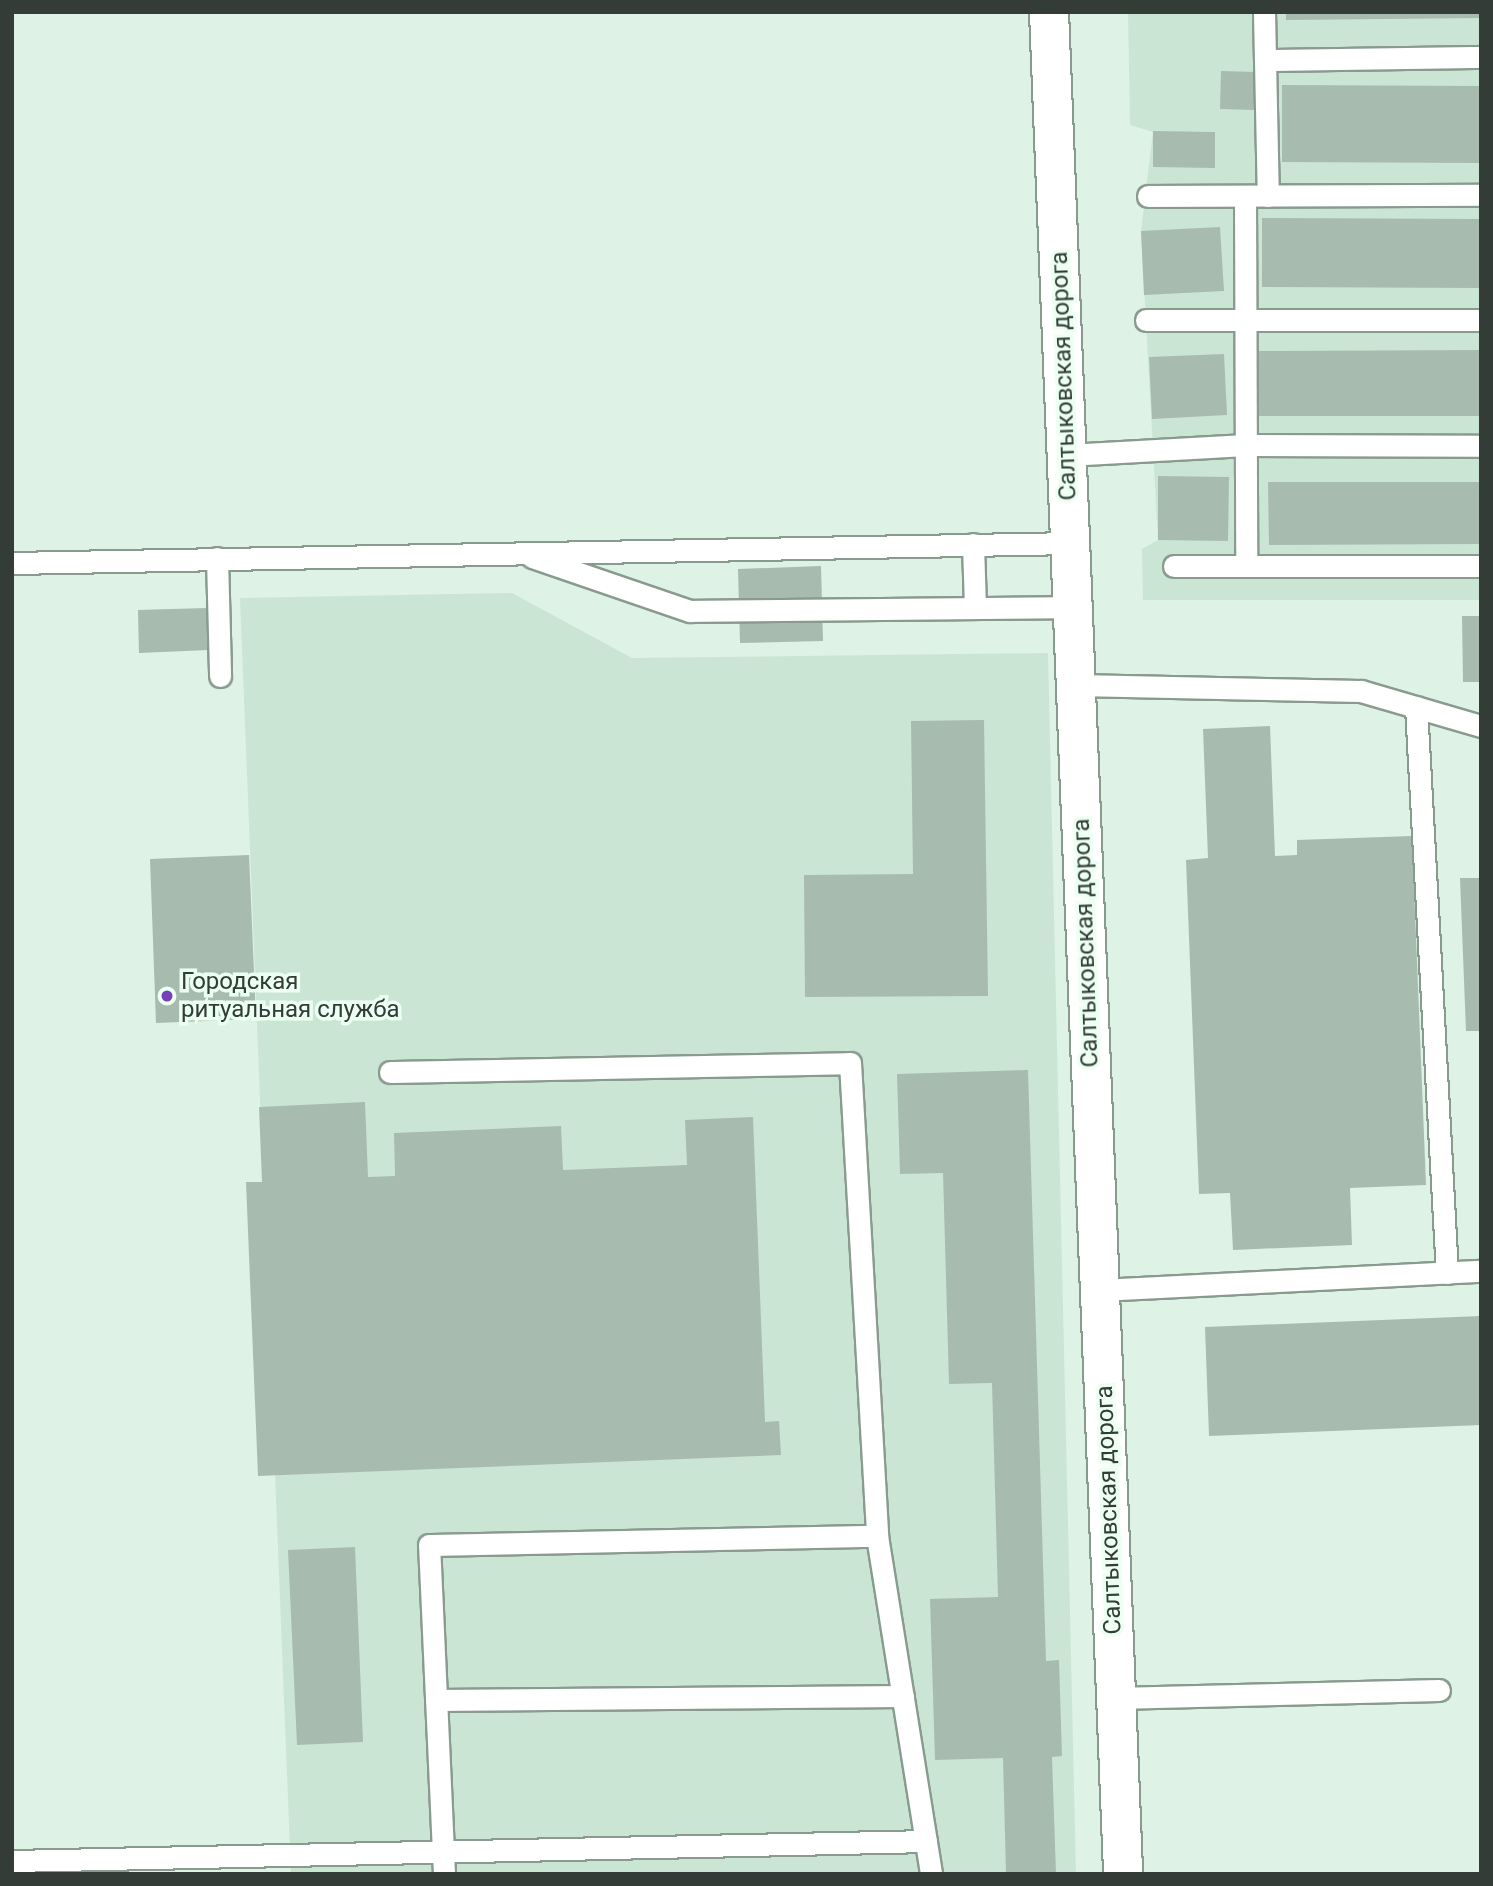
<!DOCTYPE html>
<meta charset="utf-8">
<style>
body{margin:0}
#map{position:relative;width:1493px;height:1886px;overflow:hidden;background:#def2e5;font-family:Roboto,sans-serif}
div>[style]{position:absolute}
.built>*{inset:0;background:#cbe5d4}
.building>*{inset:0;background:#a8bbaf}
.roads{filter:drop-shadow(2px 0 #899b8f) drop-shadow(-2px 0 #899b8f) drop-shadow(0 2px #899b8f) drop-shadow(0 -2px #899b8f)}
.service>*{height:21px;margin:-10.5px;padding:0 10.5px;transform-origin:10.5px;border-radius:10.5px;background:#fff}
.minor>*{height:38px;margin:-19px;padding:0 19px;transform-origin:19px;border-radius:19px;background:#fff}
.dots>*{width:19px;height:19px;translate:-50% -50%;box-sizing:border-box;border:4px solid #ebfff2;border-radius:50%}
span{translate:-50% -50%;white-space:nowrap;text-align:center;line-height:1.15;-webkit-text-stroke:7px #ebfff2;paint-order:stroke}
.street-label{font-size:24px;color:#343c37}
.poi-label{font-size:24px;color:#343c37}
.left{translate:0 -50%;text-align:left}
.frame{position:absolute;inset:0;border:14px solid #343c37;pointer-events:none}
</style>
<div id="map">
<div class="built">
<i style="clip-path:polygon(1128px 12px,1481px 12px,1481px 600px,1143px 600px,1142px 549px,1158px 540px,1141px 231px,1153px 132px,1130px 125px)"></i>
<i style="clip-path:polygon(512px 593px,632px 658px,1048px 653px,1076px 1874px,291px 1874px,240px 598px)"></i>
</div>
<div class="building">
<i style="clip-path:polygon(1286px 12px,1481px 12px,1481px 18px,1286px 20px)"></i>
<i style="clip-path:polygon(1221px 71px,1255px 72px,1254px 110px,1220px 109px)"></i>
<i style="clip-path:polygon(1282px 85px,1481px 86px,1481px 163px,1282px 162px)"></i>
<i style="clip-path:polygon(1153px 131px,1215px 132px,1215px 168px,1153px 167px)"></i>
<i style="clip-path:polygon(1262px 218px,1481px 219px,1481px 288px,1262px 287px)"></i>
<i style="clip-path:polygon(1220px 227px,1224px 291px,1144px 295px,1141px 231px)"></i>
<i style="clip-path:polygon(1481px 350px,1481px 416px,1257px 416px,1256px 351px)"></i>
<i style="clip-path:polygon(1224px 354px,1227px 415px,1152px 419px,1149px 357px)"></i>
<i style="clip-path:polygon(1158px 476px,1229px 477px,1228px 541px,1158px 540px)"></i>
<i style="clip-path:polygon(1268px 482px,1481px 482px,1481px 544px,1269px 545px)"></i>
<i style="clip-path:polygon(821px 566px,823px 641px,740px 643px,738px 569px)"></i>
<i style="clip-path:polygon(207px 608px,208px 650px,139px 653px,138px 610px)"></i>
<i style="clip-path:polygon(1462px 616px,1481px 616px,1481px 682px,1463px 682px)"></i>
<i style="clip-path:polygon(984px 720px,988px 996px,805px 997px,804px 875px,913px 874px,911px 721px)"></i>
<i style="clip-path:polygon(1270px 726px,1275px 856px,1297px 855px,1297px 840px,1412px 836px,1426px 1185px,1350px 1188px,1352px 1245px,1233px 1250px,1230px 1193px,1199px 1194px,1186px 860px,1208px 858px,1203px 729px)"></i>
<i style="clip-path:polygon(249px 855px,256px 1019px,156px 1023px,150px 859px)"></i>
<i style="clip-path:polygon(1460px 878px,1481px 878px,1481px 1031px,1466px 1031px)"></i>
<i style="clip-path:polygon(1028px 1070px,1046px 1661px,1059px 1660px,1062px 1756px,1052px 1757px,1056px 1874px,1006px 1874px,1003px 1758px,935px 1760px,930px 1599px,998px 1597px,992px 1383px,949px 1384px,943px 1173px,900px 1174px,897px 1074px)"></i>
<i style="clip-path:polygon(365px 1102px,368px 1177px,395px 1176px,394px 1133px,561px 1126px,563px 1170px,687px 1165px,685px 1120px,753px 1117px,765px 1422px,779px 1421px,781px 1455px,258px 1476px,246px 1182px,262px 1182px,259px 1107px)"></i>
<i style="clip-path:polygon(1481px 1316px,1481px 1425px,1209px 1436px,1205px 1327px)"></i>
<i style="clip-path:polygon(355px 1547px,363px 1742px,297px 1745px,288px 1550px)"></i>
</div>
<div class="roads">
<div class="service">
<i style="left:1264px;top:12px;width:184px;rotate:88.8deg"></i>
<i style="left:1265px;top:60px;width:216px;rotate:-0.8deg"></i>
<i style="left:1148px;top:196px;width:333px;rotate:-0.2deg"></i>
<i style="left:1245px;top:196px;width:370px;rotate:89.8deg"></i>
<i style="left:1146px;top:320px;width:335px"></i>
<i style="left:1067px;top:455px;width:179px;rotate:-3.2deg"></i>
<i style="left:1246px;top:445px;width:235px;rotate:0.2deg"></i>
<i style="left:973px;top:544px;width:64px;rotate:88.2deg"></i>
<i style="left:532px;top:557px;width:167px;rotate:18.9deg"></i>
<i style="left:690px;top:611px;width:383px;rotate:-0.6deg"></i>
<i style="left:217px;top:558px;width:118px;rotate:88.5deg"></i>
<i style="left:12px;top:563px;width:1058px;rotate:-1.08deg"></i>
<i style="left:1174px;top:566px;width:307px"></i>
<i style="left:1076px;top:685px;width:285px;rotate:1.2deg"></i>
<i style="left:1361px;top:691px;width:125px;rotate:16.3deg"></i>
<i style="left:1416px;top:707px;width:567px;rotate:86.87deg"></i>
<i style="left:390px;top:1072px;width:460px;rotate:-1.1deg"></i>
<i style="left:850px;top:1063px;width:474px;rotate:86.7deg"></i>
<i style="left:877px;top:1536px;width:342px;rotate:80.9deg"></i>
<i style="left:1100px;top:1290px;width:381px;rotate:-2.9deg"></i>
<i style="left:1116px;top:1698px;width:323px;rotate:-1.4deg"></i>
<i style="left:436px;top:1700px;width:467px;rotate:-0.5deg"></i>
<i style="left:12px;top:1861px;width:914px;rotate:-1.25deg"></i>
<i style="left:444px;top:1874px;width:329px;rotate:-92.6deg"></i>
<i style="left:429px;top:1545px;width:448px;rotate:-1.2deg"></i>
</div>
<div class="minor">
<i style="left:1049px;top:12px;width:1863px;rotate:87.72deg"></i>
</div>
</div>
<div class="dots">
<i style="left:167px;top:996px;background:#7840b6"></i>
</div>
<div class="street-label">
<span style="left:1064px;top:376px;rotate:-92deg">Салтыковская дорога</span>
<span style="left:1086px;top:943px;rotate:-92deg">Салтыковская дорога</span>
<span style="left:1109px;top:1510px;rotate:-92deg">Салтыковская дорога</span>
</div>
<div class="poi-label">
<span class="left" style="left:181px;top:996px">Городская<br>ритуальная служба</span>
</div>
<div class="frame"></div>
</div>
